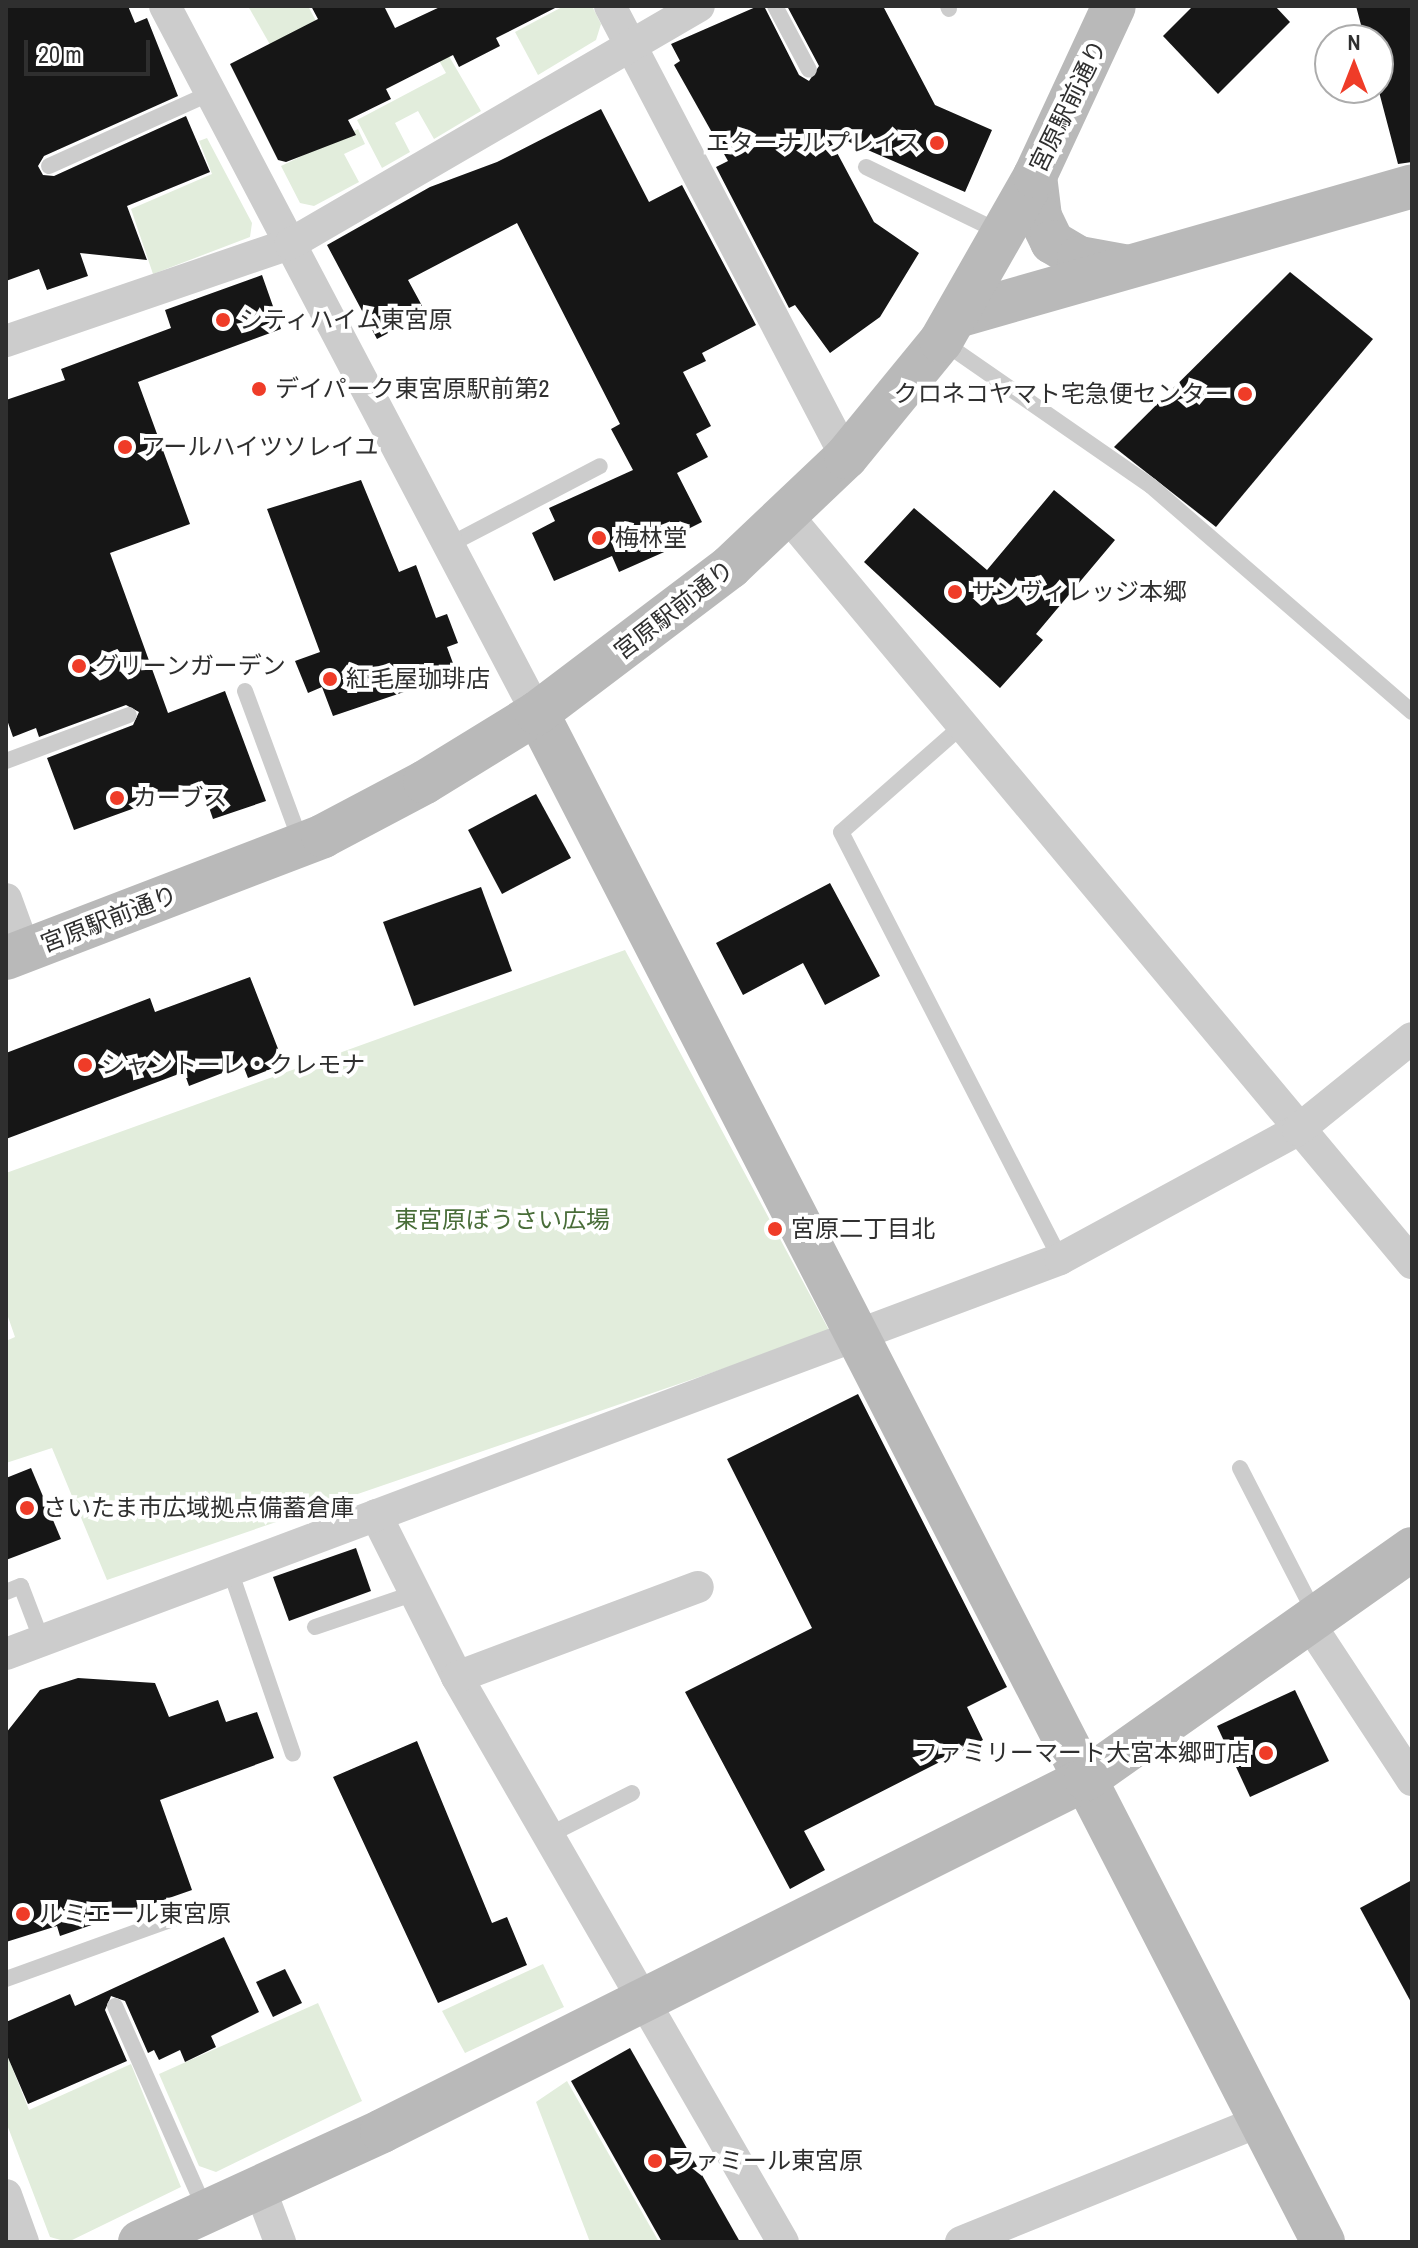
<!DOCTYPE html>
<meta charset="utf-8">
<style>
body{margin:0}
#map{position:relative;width:1418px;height:2248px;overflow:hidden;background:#fff;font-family:"Archivo Narrow","Noto Sans JP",sans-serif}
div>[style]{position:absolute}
.green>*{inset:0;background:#e2eddc}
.building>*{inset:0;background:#161616}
.lane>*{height:16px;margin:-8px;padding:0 8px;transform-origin:8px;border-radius:8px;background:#ccc}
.street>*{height:32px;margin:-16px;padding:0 16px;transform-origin:16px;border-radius:16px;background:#ccc}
.secondary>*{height:44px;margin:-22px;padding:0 22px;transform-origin:22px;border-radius:22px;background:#b9b9b9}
.dots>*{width:22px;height:22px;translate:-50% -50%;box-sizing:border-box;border:4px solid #fff;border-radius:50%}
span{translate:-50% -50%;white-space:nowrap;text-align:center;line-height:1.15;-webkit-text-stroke:8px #fff;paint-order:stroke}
.street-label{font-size:24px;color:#2f2f2f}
.poi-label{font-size:24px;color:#2f2f2f}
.right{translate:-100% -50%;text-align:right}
.left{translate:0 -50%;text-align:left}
.park-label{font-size:24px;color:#496d39}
.frame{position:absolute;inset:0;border:8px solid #2f2f2f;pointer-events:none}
.north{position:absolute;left:1314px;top:24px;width:80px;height:80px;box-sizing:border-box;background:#fff;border:2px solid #acacac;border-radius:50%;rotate:0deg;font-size:22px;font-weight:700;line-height:32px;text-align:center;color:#2f2f2f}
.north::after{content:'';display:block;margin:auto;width:28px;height:36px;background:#ef3c28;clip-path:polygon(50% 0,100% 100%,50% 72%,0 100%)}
.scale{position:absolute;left:24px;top:40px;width:126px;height:36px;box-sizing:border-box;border:4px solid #2f2f2f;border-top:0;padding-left:10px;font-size:24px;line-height:28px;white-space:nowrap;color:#2f2f2f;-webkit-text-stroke:6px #fff;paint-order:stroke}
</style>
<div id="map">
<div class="green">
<i style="clip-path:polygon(248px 6px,308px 6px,324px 36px,292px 83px)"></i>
<i style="clip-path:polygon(564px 6px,592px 6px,601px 24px,596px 40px,538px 75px,515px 32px)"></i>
<i style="clip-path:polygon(432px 27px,481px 111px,434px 139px,418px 111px,395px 123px,410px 152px,382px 168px,357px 120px,446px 73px,423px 32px)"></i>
<i style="clip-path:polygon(358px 129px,365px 144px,344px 154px,359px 182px,314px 206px,300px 203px,281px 166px)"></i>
<i style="clip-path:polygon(207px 138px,252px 223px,250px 237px,153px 274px,131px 209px,212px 174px,199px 141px)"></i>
<i style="clip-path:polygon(625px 950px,830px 1332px,107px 1580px,52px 1448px,6px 1463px,6px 1341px,15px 1337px,6px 1311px,6px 1173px)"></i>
<i style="clip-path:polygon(543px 1964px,564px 2007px,465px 2053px,442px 2011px)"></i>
<i style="clip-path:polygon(318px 2003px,362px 2101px,216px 2172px,199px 2166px,159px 2074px)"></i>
<i style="clip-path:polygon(6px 2052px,29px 2110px,131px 2064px,181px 2187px,68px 2242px,50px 2237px,6px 2122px)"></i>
<i style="clip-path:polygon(567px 2081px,659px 2242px,590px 2242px,536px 2102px)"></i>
</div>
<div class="building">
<i style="clip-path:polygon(6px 6px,128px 6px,135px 23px,147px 18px,178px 96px,44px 156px,38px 166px,43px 175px,54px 176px,186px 116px,210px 172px,127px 206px,147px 260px,80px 253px,88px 276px,47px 290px,39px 269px,6px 281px)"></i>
<i style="clip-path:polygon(311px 6px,384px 6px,395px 28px,442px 6px,559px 6px,496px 38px,500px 46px,459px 67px,453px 55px,386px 89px,391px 99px,348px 120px,356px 135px,286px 162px,278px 160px,230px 64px,318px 19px)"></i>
<i style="clip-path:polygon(758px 6px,764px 6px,799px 75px,809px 81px,819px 66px,787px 6px,883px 6px,935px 105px,992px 130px,965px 192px,826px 132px,874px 222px,919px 253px,880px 317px,830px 353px,795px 305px,789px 308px,716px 167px,728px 161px,674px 65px,680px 61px,671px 44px)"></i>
<i style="clip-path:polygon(1193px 6px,1275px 6px,1290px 22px,1218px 94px,1163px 36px)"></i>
<i style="clip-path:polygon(1356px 6px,1412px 6px,1412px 162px,1398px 164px,1378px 88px,1378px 40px,1365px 40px)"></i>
<i style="clip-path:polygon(601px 109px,649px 202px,682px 185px,756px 325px,702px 353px,706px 361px,683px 372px,711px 426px,696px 434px,708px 457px,677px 473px,702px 522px,666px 540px,671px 549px,619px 572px,612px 556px,554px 581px,532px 533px,555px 521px,549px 508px,633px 470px,611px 429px,620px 424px,517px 223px,408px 280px,426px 313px,377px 339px,327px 245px,430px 187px,497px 162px)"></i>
<i style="clip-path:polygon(1290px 272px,1373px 339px,1216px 527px,1114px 447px)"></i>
<i style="clip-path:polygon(262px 275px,281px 329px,138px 382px,190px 524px,110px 553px,168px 713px,225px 691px,266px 801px,213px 819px,201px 784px,74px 830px,47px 758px,133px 725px,139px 712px,126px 705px,39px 737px,36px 728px,13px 737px,6px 717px,6px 400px,65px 380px,61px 369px,171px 328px,165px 310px)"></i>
<i style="clip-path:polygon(361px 480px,399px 572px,416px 565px,436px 618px,447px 614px,458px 643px,447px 647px,457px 674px,333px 716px,322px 687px,308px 693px,295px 661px,320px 652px,267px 509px)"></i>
<i style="clip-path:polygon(1054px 490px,1115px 540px,1036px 634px,1043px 640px,1000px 688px,864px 562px,914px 508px,987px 570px)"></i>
<i style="clip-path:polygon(536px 794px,571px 858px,502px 894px,468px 830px)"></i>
<i style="clip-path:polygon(830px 883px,880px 976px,825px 1005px,803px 963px,743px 995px,716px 943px)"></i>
<i style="clip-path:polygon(481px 887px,512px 971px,414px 1006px,383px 922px)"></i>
<i style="clip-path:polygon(250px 977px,284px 1064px,248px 1078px,243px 1065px,189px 1086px,184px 1072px,6px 1139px,6px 1053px,150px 998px,155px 1012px)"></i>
<i style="clip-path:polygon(858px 1394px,1007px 1687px,967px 1707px,983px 1740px,804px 1831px,825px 1870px,790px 1889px,685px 1692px,812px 1628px,727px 1459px)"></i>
<i style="clip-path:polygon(31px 1468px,61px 1539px,6px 1560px,6px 1478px)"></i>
<i style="clip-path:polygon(356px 1548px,371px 1591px,289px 1621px,273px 1577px)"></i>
<i style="clip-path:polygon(78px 1678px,155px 1683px,169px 1717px,218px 1700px,226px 1722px,257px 1712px,274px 1758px,160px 1800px,192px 1890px,60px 1936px,57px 1926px,6px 1942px,6px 1733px,40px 1690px)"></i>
<i style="clip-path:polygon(1295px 1690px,1329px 1761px,1250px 1797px,1217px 1726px)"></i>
<i style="clip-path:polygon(417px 1741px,492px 1923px,507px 1917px,527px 1965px,438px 2003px,333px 1777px)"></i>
<i style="clip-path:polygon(1412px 1880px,1412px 2004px,1360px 1908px)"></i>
<i style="clip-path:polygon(224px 1937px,259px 2012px,211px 2036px,216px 2047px,185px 2062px,180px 2050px,159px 2060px,154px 2050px,148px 2053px,125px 2001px,111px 1996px,105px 2010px,127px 2061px,28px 2104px,6px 2053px,6px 2022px,70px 1994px,75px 2006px)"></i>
<i style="clip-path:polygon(285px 1969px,302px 2003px,273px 2017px,256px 1982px)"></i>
<i style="clip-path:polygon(630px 2048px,740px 2242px,662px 2242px,571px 2081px)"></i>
</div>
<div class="lane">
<i style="left:775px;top:6px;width:72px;rotate:62deg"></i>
<i style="left:948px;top:6px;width:3px;rotate:72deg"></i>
<i style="left:49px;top:166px;width:178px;rotate:-24.3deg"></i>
<i style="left:866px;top:167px;width:151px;rotate:25.9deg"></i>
<i style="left:943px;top:342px;width:253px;rotate:34.7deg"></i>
<i style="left:1151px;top:486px;width:345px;rotate:40.9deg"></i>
<i style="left:449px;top:545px;width:170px;rotate:-27.6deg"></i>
<i style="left:245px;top:691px;width:161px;rotate:69.7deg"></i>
<i style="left:963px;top:725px;width:162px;rotate:138.7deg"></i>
<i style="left:841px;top:832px;width:480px;rotate:62.8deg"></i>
<i style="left:6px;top:761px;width:131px;rotate:-20.5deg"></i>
<i style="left:1240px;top:1468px;width:166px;rotate:62.8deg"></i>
<i style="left:230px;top:1570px;width:194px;rotate:71.1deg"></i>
<i style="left:6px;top:1592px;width:16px;rotate:-22deg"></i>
<i style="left:21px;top:1586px;width:59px;rotate:69.1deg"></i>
<i style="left:315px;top:1627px;width:106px;rotate:-18.8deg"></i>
<i style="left:549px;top:1835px;width:93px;rotate:-26.8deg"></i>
<i style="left:6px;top:1979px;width:204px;rotate:-19.8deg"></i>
<i style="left:115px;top:2006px;width:222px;rotate:66.1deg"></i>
</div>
<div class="street">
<i style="left:165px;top:6px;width:799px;rotate:62.25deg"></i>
<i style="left:610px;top:6px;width:509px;rotate:62.38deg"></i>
<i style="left:6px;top:341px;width:300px;rotate:-18.9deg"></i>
<i style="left:290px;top:244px;width:473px;rotate:-30.2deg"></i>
<i style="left:787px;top:515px;width:975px;rotate:50.12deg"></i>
<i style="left:6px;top:899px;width:55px;rotate:69.9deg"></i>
<i style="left:376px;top:1515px;width:181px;rotate:63.4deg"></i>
<i style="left:457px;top:1677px;width:652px;rotate:60.02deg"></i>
<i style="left:1309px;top:1623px;width:188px;rotate:56.7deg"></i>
<i style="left:6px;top:1654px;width:1126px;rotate:-20.54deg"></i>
<i style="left:1060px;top:1259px;width:271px;rotate:-28.5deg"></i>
<i style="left:1298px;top:1130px;width:146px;rotate:-38.9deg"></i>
<i style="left:457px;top:1677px;width:257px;rotate:-20.5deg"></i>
<i style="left:260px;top:2189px;width:57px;rotate:69.3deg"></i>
<i style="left:6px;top:2195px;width:50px;rotate:70.1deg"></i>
<i style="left:961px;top:2242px;width:323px;rotate:-22deg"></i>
</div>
<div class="secondary">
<i style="left:1035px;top:176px;width:41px;rotate:83deg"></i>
<i style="left:1040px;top:217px;width:28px;rotate:64deg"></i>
<i style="left:1052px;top:242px;width:31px;rotate:31deg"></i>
<i style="left:1079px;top:258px;width:46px;rotate:10.1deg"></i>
<i style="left:957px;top:316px;width:473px;rotate:-15.9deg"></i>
<i style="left:537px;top:713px;width:1719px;rotate:62.79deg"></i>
<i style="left:6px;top:958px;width:340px;rotate:-21deg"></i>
<i style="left:323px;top:836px;width:115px;rotate:-27.9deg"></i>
<i style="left:425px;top:782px;width:132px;rotate:-31.6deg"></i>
<i style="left:537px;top:713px;width:242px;rotate:-37.1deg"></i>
<i style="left:730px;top:567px;width:160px;rotate:-43.5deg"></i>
<i style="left:846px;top:457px;width:150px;rotate:-50.7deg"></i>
<i style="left:941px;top:341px;width:190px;rotate:-60.3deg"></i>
<i style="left:1035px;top:176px;width:187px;rotate:-65.1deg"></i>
<i style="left:140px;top:2242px;width:266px;rotate:-24.6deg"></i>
<i style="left:382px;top:2131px;width:787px;rotate:-26.57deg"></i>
<i style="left:1086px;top:1779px;width:399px;rotate:-35.2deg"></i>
</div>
<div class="dots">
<i style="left:937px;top:143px;background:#ef3c28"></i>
<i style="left:223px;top:320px;background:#ef3c28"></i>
<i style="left:259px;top:389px;background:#ef3c28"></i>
<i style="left:1245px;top:394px;background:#ef3c28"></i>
<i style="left:125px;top:447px;background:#ef3c28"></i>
<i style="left:599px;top:538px;background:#ef3c28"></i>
<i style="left:955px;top:592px;background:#ef3c28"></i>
<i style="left:79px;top:666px;background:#ef3c28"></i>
<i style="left:330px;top:679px;background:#ef3c28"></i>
<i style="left:117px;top:798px;background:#ef3c28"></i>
<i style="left:85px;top:1065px;background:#ef3c28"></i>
<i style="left:775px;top:1229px;background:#ef3c28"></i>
<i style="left:27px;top:1508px;background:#ef3c28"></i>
<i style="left:1266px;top:1753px;background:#ef3c28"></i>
<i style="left:23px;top:1914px;background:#ef3c28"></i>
<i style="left:655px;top:2161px;background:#ef3c28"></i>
</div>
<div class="street-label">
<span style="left:1068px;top:106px;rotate:-64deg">宮原駅前通り</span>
<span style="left:674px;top:610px;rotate:-38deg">宮原駅前通り</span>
<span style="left:109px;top:919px;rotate:-21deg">宮原駅前通り</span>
</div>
<div class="poi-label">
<span class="right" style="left:921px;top:143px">エターナルプレイス</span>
<span class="left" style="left:239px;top:320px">シティハイム東宮原</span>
<span class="left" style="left:275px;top:389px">デイパーク東宮原駅前第2</span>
<span class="right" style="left:1229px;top:394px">クロネコヤマト宅急便センター</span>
<span class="left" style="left:141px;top:447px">アールハイツソレイユ</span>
<span class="left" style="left:615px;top:538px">梅林堂</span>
<span class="left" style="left:971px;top:592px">サンヴィレッジ本郷</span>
<span class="left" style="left:95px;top:666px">グリーンガーデン</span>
<span class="left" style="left:346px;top:679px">紅毛屋珈琲店</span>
<span class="left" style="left:133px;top:798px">カーブス</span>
<span class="left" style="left:101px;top:1065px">シャントーレ・クレモナ</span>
<span class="left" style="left:791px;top:1229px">宮原二丁目北</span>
<span class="left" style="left:43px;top:1508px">さいたま市広域拠点備蓄倉庫</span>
<span class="right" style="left:1250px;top:1753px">ファミリーマート大宮本郷町店</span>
<span class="left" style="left:39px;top:1914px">ルミエール東宮原</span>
<span class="left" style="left:671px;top:2161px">ファミール東宮原</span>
</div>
<div class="park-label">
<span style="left:502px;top:1220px">東宮原ぼうさい広場</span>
</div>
<div class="frame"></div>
<div class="north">N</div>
<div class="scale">20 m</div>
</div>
